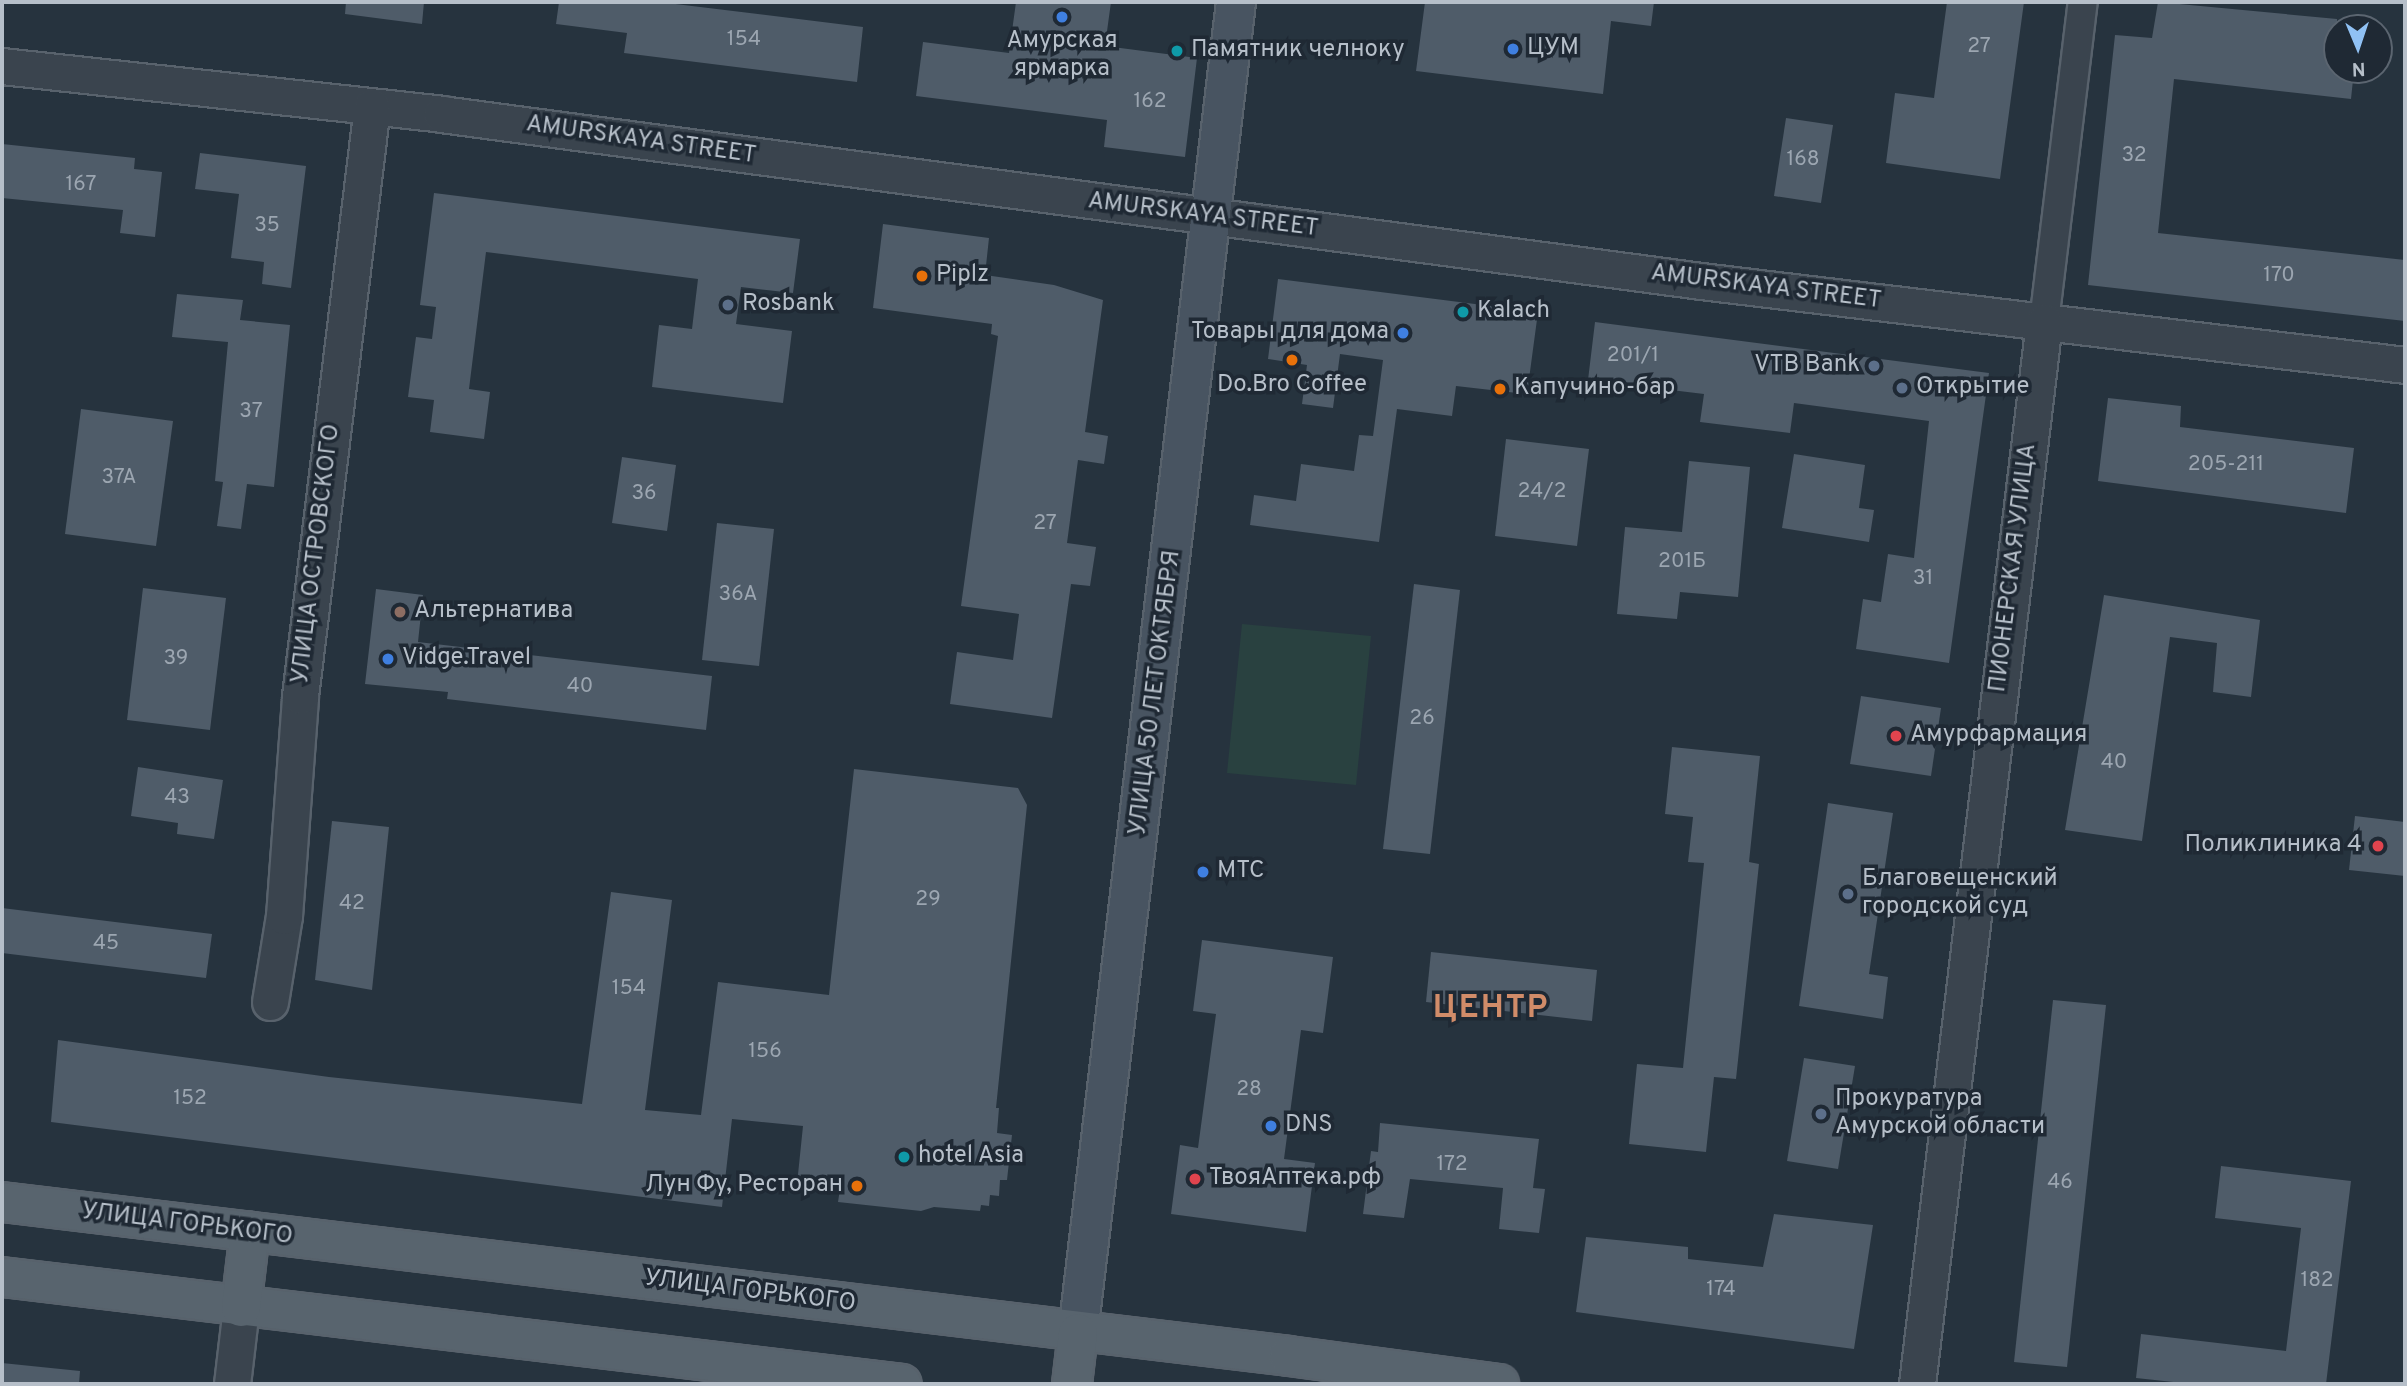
<!DOCTYPE html>
<meta charset="utf-8">
<style>
body{margin:0}
#map{position:relative;width:2407px;height:1386px;overflow:hidden;background:#26333e;font-family:Overpass,sans-serif}
div>[style]{position:absolute}
.green>*{inset:0;background:#294140}
.building>*{inset:0;background:#4f5c69}
.roads{filter:drop-shadow(2px 0 #58626c) drop-shadow(-2px 0 #58626c) drop-shadow(0 2px #58626c) drop-shadow(0 -2px #58626c)}
.minor>*{height:28px;margin:-14px;padding:0 14px;transform-origin:14px;border-radius:14px;background:#3a444e}
.tertiary>*{height:35px;margin:-17.5px;padding:0 17.5px;transform-origin:17.5px;border-radius:17.5px;background:#3a444e}
.secondary>*{height:38px;margin:-19px;padding:0 19px;transform-origin:19px;border-radius:19px;background:#485461}
.primary>*{height:38px;margin:-19px;padding:0 19px;transform-origin:19px;border-radius:19px;background:#58646e}
.dots>*{width:19px;height:19px;translate:-50% -50%;box-sizing:border-box;border:4px solid #1f2934;border-radius:50%}
span{translate:-50% -50%;white-space:nowrap;text-align:center;line-height:1.15;-webkit-text-stroke:7px #1f2934;paint-order:stroke}
.number-label{font-size:21px;color:#9ca6b1}
.number-label span{-webkit-text-stroke-width:0}
.poi-label{font-size:24px;color:#b6bfc9}
.left{translate:0 -50%;text-align:left}
.right{translate:-100% -50%;text-align:right}
.street-label{font-size:24px;color:#b6bfc9}
.district-label{font-size:32px;color:#d18c69;font-weight:700;letter-spacing:2px}
.frame{position:absolute;inset:0;border:4px solid #b6bfc9;pointer-events:none}
.north{position:absolute;left:2323px;top:14px;width:70px;height:70px;box-sizing:border-box;background:#1f2934;border:2px solid #5b6570;border-radius:50%;rotate:178deg;font-size:19px;font-weight:700;line-height:28px;text-align:center;color:#b6bfc9}
.north::after{content:'';display:block;margin:auto;width:24px;height:32px;background:#90c1f4;clip-path:polygon(50% 0,100% 100%,50% 72%,0 100%)}
</style>
<div id="map">
<div class="green">
<i style="clip-path:polygon(1242px 624px,1371px 636px,1356px 785px,1227px 773px)"></i>
</div>
<div class="building">
<i style="clip-path:polygon(346px 2px,424px 2px,422px 24px,345px 14px)"></i>
<i style="clip-path:polygon(559px 2px,659px 2px,863px 27px,857px 82px,624px 53px,627px 33px,556px 24px)"></i>
<i style="clip-path:polygon(1016px 2px,1111px 2px,1105px 46px,1197px 58px,1185px 157px,1104px 147px,1107px 120px,916px 96px,923px 42px,1009px 53px)"></i>
<i style="clip-path:polygon(1425px 2px,1654px 2px,1651px 26px,1611px 21px,1603px 94px,1416px 71px)"></i>
<i style="clip-path:polygon(1947px 2px,2024px 2px,2000px 179px,1886px 163px,1895px 93px,1934px 98px)"></i>
<i style="clip-path:polygon(2158px 2px,2337px 19px,2337px 70px,2354px 70px,2351px 99px,2174px 79px,2158px 233px,2405px 260px,2405px 321px,2088px 285px,2115px 35px,2152px 38px)"></i>
<i style="clip-path:polygon(1786px 118px,1833px 125px,1821px 203px,1774px 196px)"></i>
<i style="clip-path:polygon(2px 144px,135px 158px,134px 169px,162px 172px,155px 237px,120px 233px,123px 210px,2px 198px)"></i>
<i style="clip-path:polygon(200px 153px,306px 166px,291px 288px,262px 284px,264px 262px,231px 258px,239px 194px,195px 189px)"></i>
<i style="clip-path:polygon(434px 193px,800px 239px,793px 293px,741px 287px,736px 324px,792px 331px,783px 403px,652px 387px,659px 325px,692px 329px,698px 279px,486px 252px,469px 389px,490px 392px,484px 439px,430px 432px,434px 400px,408px 397px,416px 337px,432px 339px,436px 307px,420px 305px)"></i>
<i style="clip-path:polygon(883px 224px,989px 238px,985px 275px,1054px 285px,1103px 300px,1085px 432px,1108px 436px,1104px 464px,1078px 460px,1067px 543px,1096px 547px,1090px 586px,1071px 584px,1052px 718px,950px 704px,957px 652px,1013px 660px,1019px 614px,961px 606px,998px 336px,991px 334px,992px 324px,873px 308px)"></i>
<i style="clip-path:polygon(1278px 279px,1538px 312px,1527px 394px,1456px 386px,1452px 416px,1397px 409px,1379px 542px,1250px 525px,1254px 495px,1296px 501px,1301px 464px,1354px 471px,1359px 435px,1373px 436px,1383px 360px,1340px 354px,1333px 408px,1302px 404px,1307px 365px,1268px 359px)"></i>
<i style="clip-path:polygon(177px 294px,243px 300px,240px 320px,290px 325px,274px 487px,247px 484px,241px 529px,217px 526px,223px 482px,215px 481px,228px 342px,172px 337px)"></i>
<i style="clip-path:polygon(1595px 322px,1989px 373px,1949px 663px,1856px 649px,1863px 599px,1881px 602px,1888px 554px,1914px 558px,1929px 421px,1794px 403px,1790px 433px,1700px 422px,1704px 394px,1588px 380px)"></i>
<i style="clip-path:polygon(2108px 398px,2181px 406px,2180px 427px,2354px 448px,2346px 513px,2098px 481px)"></i>
<i style="clip-path:polygon(81px 409px,173px 421px,156px 546px,65px 534px)"></i>
<i style="clip-path:polygon(1506px 439px,1589px 449px,1577px 546px,1495px 536px)"></i>
<i style="clip-path:polygon(1794px 454px,1865px 465px,1859px 508px,1874px 510px,1869px 542px,1782px 528px)"></i>
<i style="clip-path:polygon(622px 457px,676px 465px,667px 531px,612px 523px)"></i>
<i style="clip-path:polygon(1689px 461px,1750px 467px,1738px 597px,1680px 592px,1677px 619px,1617px 614px,1625px 527px,1682px 532px)"></i>
<i style="clip-path:polygon(717px 523px,774px 529px,759px 666px,702px 660px)"></i>
<i style="clip-path:polygon(1414px 584px,1460px 590px,1430px 854px,1383px 849px)"></i>
<i style="clip-path:polygon(143px 588px,226px 598px,210px 730px,127px 720px)"></i>
<i style="clip-path:polygon(376px 589px,423px 595px,418px 642px,712px 676px,706px 730px,447px 699px,448px 692px,365px 684px)"></i>
<i style="clip-path:polygon(2104px 595px,2260px 620px,2251px 697px,2213px 692px,2217px 643px,2170px 637px,2142px 841px,2065px 830px)"></i>
<i style="clip-path:polygon(1861px 696px,1941px 708px,1931px 776px,1850px 764px)"></i>
<i style="clip-path:polygon(1672px 747px,1760px 756px,1749px 862px,1759px 864px,1736px 1079px,1714px 1077px,1706px 1152px,1629px 1144px,1637px 1064px,1683px 1068px,1704px 863px,1688px 862px,1693px 817px,1665px 814px)"></i>
<i style="clip-path:polygon(138px 767px,223px 780px,214px 839px,177px 834px,178px 823px,131px 816px)"></i>
<i style="clip-path:polygon(854px 769px,1018px 788px,1027px 805px,996px 1108px,999px 1108px,997px 1133px,1012px 1135px,1007px 1180px,1000px 1180px,999px 1196px,990px 1195px,989px 1206px,981px 1205px,980px 1211px,934px 1207px,921px 1211px,838px 1202px,840px 1189px,797px 1184px,803px 1126px,732px 1119px,722px 1207px,51px 1122px,58px 1040px,329px 1077px,582px 1104px,611px 892px,672px 900px,645px 1110px,701px 1115px,718px 982px,829px 995px)"></i>
<i style="clip-path:polygon(1828px 803px,1893px 813px,1869px 974px,1888px 977px,1883px 1019px,1799px 1006px)"></i>
<i style="clip-path:polygon(2355px 816px,2405px 822px,2405px 876px,2349px 870px)"></i>
<i style="clip-path:polygon(332px 821px,389px 827px,372px 990px,315px 980px)"></i>
<i style="clip-path:polygon(2px 908px,212px 934px,206px 978px,2px 953px)"></i>
<i style="clip-path:polygon(1202px 940px,1333px 957px,1323px 1033px,1301px 1030px,1284px 1159px,1315px 1163px,1306px 1232px,1171px 1214px,1180px 1145px,1198px 1148px,1216px 1014px,1193px 1011px)"></i>
<i style="clip-path:polygon(1431px 952px,1597px 970px,1592px 1021px,1426px 1002px)"></i>
<i style="clip-path:polygon(2053px 1000px,2106px 1005px,2067px 1367px,2014px 1362px)"></i>
<i style="clip-path:polygon(1804px 1058px,1855px 1066px,1838px 1169px,1787px 1161px)"></i>
<i style="clip-path:polygon(1380px 1123px,1539px 1139px,1533px 1188px,1545px 1189px,1539px 1233px,1499px 1229px,1503px 1188px,1410px 1179px,1404px 1218px,1363px 1214px,1371px 1151px,1378px 1152px)"></i>
<i style="clip-path:polygon(2221px 1166px,2351px 1181px,2326px 1384px,2192px 1384px,2136px 1378px,2141px 1334px,2286px 1351px,2301px 1228px,2215px 1218px)"></i>
<i style="clip-path:polygon(1774px 1214px,1873px 1225px,1854px 1349px,1576px 1312px,1586px 1237px,1688px 1247px,1688px 1259px,1763px 1267px)"></i>
<i style="clip-path:polygon(2px 1363px,80px 1371px,79px 1384px,2px 1384px)"></i>
</div>
<div class="roads">
<div class="minor">
<i style="left:2044px;top:322px;width:322px;rotate:-83.1deg"></i>
</div>
<div class="tertiary">
<i style="left:2px;top:66px;width:442px;rotate:6.2deg"></i>
<i style="left:441px;top:114px;width:1271px;rotate:7.55deg"></i>
<i style="left:1701px;top:281px;width:709px;rotate:6.8deg"></i>
<i style="left:270px;top:1002px;width:87px;rotate:-80.8deg"></i>
<i style="left:284px;top:916px;width:221px;rotate:-85.8deg"></i>
<i style="left:300px;top:696px;width:594px;rotate:-83.04deg"></i>
<i style="left:232px;top:1384px;width:78px;rotate:-83.3deg"></i>
<i style="left:1917px;top:1384px;width:1070px;rotate:-83.18deg"></i>
</div>
<div class="secondary">
<i style="left:1078px;top:1333px;width:1340px;rotate:-83.23deg"></i>
</div>
<div class="primary">
<i style="left:2px;top:1202px;width:1296px;rotate:6.82deg"></i>
<i style="left:1289px;top:1356px;width:212px;rotate:7.6deg"></i>
<i style="left:2px;top:1277px;width:906px;rotate:6.78deg"></i>
<i style="left:241px;top:1307px;width:76px;rotate:-83.2deg"></i>
<i style="left:1072px;top:1384px;width:51px;rotate:-83.3deg"></i>
</div>
</div>
<div class="dots">
<i style="left:1062px;top:17px;background:#3f7fe0"></i>
<i style="left:1513px;top:49px;background:#3f7fe0"></i>
<i style="left:1177px;top:51px;background:#0f9aa8"></i>
<i style="left:922px;top:276px;background:#e8710a"></i>
<i style="left:728px;top:305px;background:#5c6f8a"></i>
<i style="left:1463px;top:312px;background:#0f9aa8"></i>
<i style="left:1403px;top:333px;background:#3f7fe0"></i>
<i style="left:1292px;top:360px;background:#e8710a"></i>
<i style="left:1874px;top:366px;background:#5c6f8a"></i>
<i style="left:1902px;top:388px;background:#5c6f8a"></i>
<i style="left:1500px;top:389px;background:#e8710a"></i>
<i style="left:400px;top:612px;background:#8d6e63"></i>
<i style="left:388px;top:659px;background:#3f7fe0"></i>
<i style="left:1896px;top:736px;background:#e0444e"></i>
<i style="left:2378px;top:846px;background:#e0444e"></i>
<i style="left:1203px;top:872px;background:#3f7fe0"></i>
<i style="left:1848px;top:894px;background:#5c6f8a"></i>
<i style="left:1821px;top:1114px;background:#5c6f8a"></i>
<i style="left:1271px;top:1126px;background:#3f7fe0"></i>
<i style="left:904px;top:1157px;background:#0f9aa8"></i>
<i style="left:1195px;top:1179px;background:#e0444e"></i>
<i style="left:857px;top:1186px;background:#e8710a"></i>
</div>
<div class="number-label">
<span style="left:744px;top:40px">154</span>
<span style="left:1979px;top:47px">27</span>
<span style="left:1150px;top:102px">162</span>
<span style="left:2134px;top:156px">32</span>
<span style="left:1803px;top:160px">168</span>
<span style="left:81px;top:185px">167</span>
<span style="left:267px;top:226px">35</span>
<span style="left:2279px;top:276px">170</span>
<span style="left:1633px;top:356px">201/1</span>
<span style="left:251px;top:412px">37</span>
<span style="left:2226px;top:465px">205-211</span>
<span style="left:119px;top:478px">37А</span>
<span style="left:1542px;top:492px">24/2</span>
<span style="left:644px;top:494px">36</span>
<span style="left:1045px;top:524px">27</span>
<span style="left:1682px;top:562px">201Б</span>
<span style="left:1923px;top:579px">31</span>
<span style="left:738px;top:595px">36А</span>
<span style="left:176px;top:659px">39</span>
<span style="left:580px;top:687px">40</span>
<span style="left:1422px;top:719px">26</span>
<span style="left:2114px;top:763px">40</span>
<span style="left:177px;top:798px">43</span>
<span style="left:928px;top:900px">29</span>
<span style="left:352px;top:904px">42</span>
<span style="left:106px;top:944px">45</span>
<span style="left:629px;top:989px">154</span>
<span style="left:765px;top:1052px">156</span>
<span style="left:1249px;top:1090px">28</span>
<span style="left:190px;top:1099px">152</span>
<span style="left:1452px;top:1165px">172</span>
<span style="left:2060px;top:1183px">46</span>
<span style="left:2317px;top:1281px">182</span>
<span style="left:1721px;top:1290px">174</span>
</div>
<div class="poi-label">
<span style="left:1062px;top:56px">Амурская<br>ярмарка</span>
<span class="left" style="left:1527px;top:49px">ЦУМ</span>
<span class="left" style="left:1191px;top:51px">Памятник челноку</span>
<span class="left" style="left:936px;top:276px">Piplz</span>
<span class="left" style="left:742px;top:305px">Rosbank</span>
<span class="left" style="left:1477px;top:312px">Kalach</span>
<span class="right" style="left:1389px;top:333px">Товары для дома</span>
<span class="right" style="left:1860px;top:366px">VTB Bank</span>
<span style="left:1292px;top:386px">Do.Bro Coffee</span>
<span class="left" style="left:1916px;top:388px">Открытие</span>
<span class="left" style="left:1514px;top:389px">Капучино-бар</span>
<span class="left" style="left:414px;top:612px">Альтернатива</span>
<span class="left" style="left:402px;top:659px">Vidge.Travel</span>
<span class="left" style="left:1910px;top:736px">Амурфармация</span>
<span class="right" style="left:2362px;top:846px">Поликлиника 4</span>
<span class="left" style="left:1217px;top:872px">МТС</span>
<span class="left" style="left:1862px;top:894px">Благовещенский<br>городской суд</span>
<span class="left" style="left:1835px;top:1114px">Прокуратура<br>Амурской области</span>
<span class="left" style="left:1285px;top:1126px">DNS</span>
<span class="left" style="left:918px;top:1157px">hotel Asia</span>
<span class="left" style="left:1209px;top:1179px">ТвояАптека.рф</span>
<span class="right" style="left:843px;top:1186px">Лун Фу, Ресторан</span>
</div>
<div class="street-label">
<span style="left:641px;top:141px;rotate:8deg">AMURSKAYA STREET</span>
<span style="left:1203px;top:216px;rotate:7deg">AMURSKAYA STREET</span>
<span style="left:1766px;top:288px;rotate:7deg">AMURSKAYA STREET</span>
<span style="left:317px;top:554px;rotate:-83deg">УЛИЦА ОСТРОВСКОГО</span>
<span style="left:2014px;top:568px;rotate:-83deg">ПИОНЕРСКАЯ УЛИЦА</span>
<span style="left:1156px;top:693px;rotate:-83deg">УЛИЦА 50 ЛЕТ ОКТЯБРЯ</span>
<span style="left:187px;top:1225px;rotate:7deg">УЛИЦА ГОРЬКОГО</span>
<span style="left:750px;top:1292px;rotate:7deg">УЛИЦА ГОРЬКОГО</span>
</div>
<div class="district-label">
<span style="left:1491px;top:1009px">ЦЕНТР</span>
</div>
<div class="frame"></div>
<div class="north">N</div>
</div>
